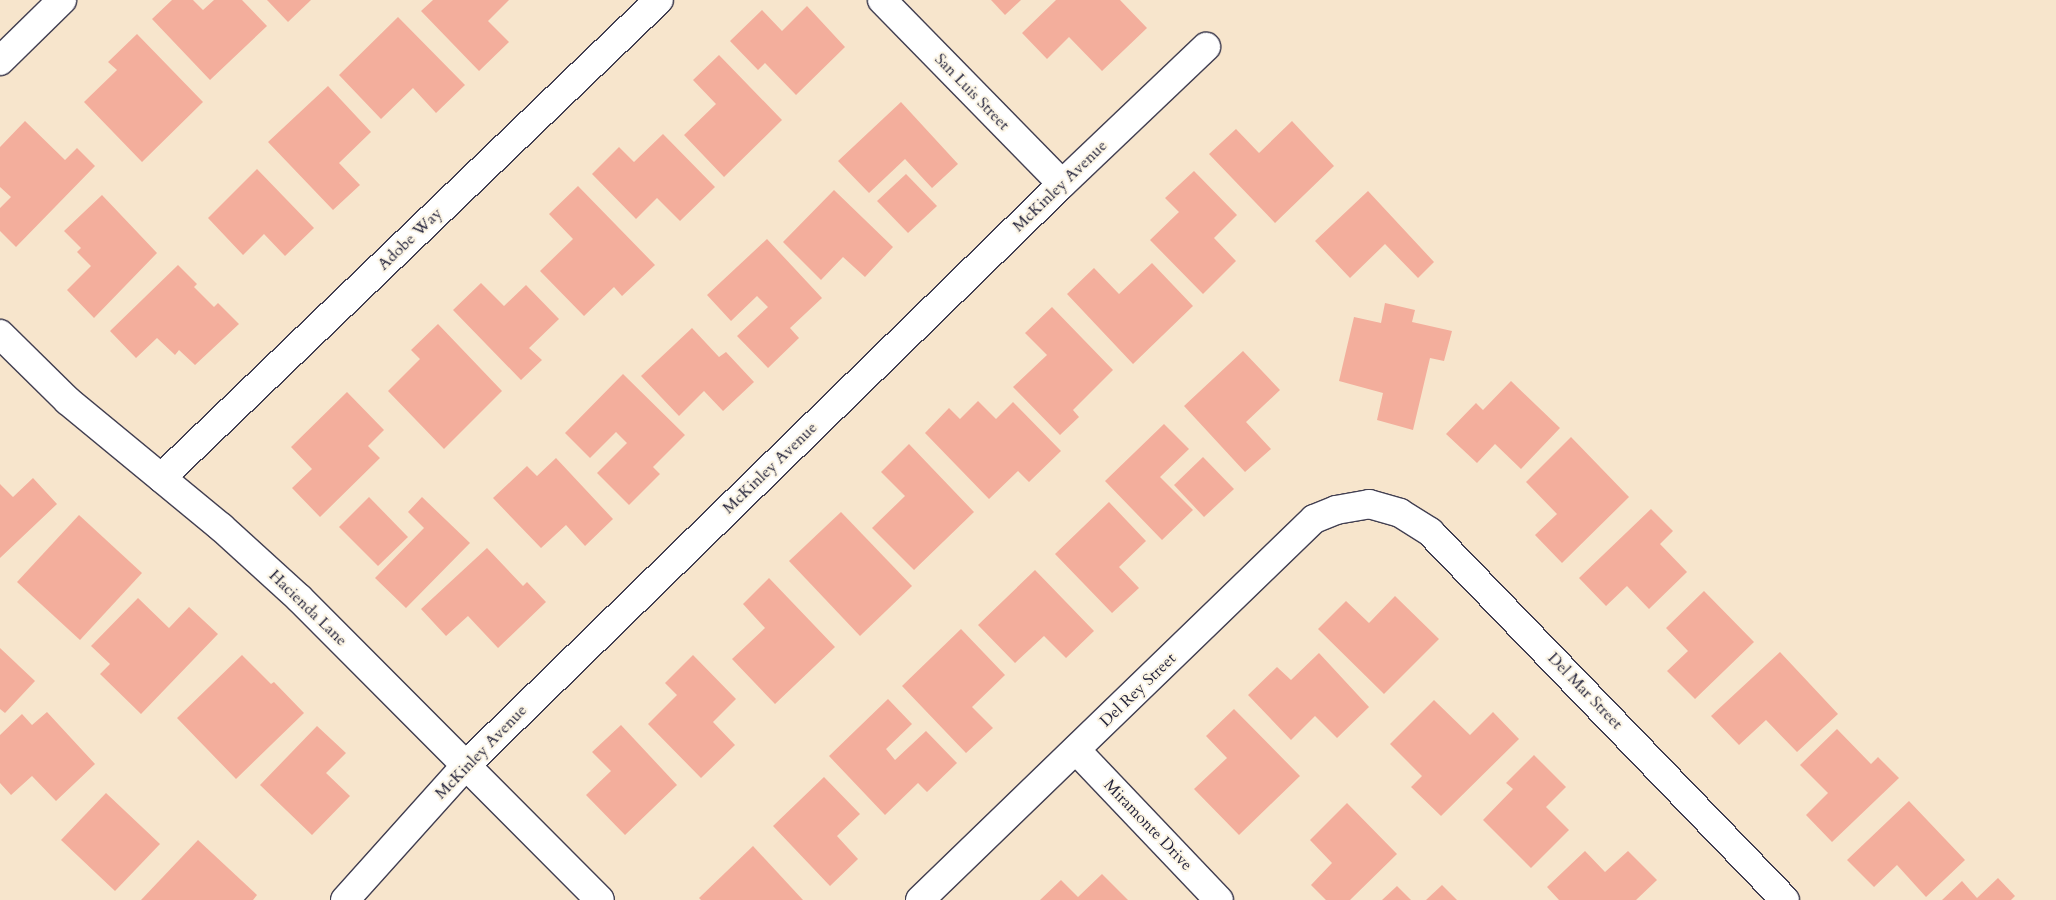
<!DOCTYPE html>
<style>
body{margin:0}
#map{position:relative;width:2056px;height:900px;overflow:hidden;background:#f7e5cc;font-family:Cardo,serif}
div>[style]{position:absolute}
.building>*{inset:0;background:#f3ae9c}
.roads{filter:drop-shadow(1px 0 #423f51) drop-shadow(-1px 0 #423f51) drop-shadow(0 1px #423f51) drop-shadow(0 -1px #423f51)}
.minor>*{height:28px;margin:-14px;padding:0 14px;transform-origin:14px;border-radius:14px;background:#fff}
span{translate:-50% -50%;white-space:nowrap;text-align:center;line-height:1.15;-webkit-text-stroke:4px #fcf5e5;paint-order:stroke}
.street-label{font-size:16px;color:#22223b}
</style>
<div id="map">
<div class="building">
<i style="clip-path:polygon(172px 0,193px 0,203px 10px,214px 0,242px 0,267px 26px,210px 80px,152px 19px)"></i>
<i style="clip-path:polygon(267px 0,311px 0,288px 22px)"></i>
<i style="clip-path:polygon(433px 0,509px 0,488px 21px,509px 42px,479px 71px,421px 11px)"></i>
<i style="clip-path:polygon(991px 0,1021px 0,1005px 15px)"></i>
<i style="clip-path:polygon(1056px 0,1120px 0,1147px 28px,1102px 71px,1069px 37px,1047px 59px,1022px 33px)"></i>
<i style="clip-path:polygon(807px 6px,845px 47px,796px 95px,765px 63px,758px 70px,730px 41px,762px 10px,782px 31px)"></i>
<i style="clip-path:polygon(398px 17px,465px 85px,436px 113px,413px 88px,381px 119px,339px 75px)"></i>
<i style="clip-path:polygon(137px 34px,203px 102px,142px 162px,84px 102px,117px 70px,108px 62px)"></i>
<i style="clip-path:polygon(719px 55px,782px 120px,724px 177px,684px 135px,716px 104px,693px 80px)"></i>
<i style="clip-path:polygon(328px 86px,371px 132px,339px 163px,360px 185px,333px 210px,268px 142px)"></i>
<i style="clip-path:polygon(901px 102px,958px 164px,932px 188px,905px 159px,869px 193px,838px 161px)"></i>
<i style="clip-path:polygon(25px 121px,65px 160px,77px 148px,95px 166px,16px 247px,0 231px,0 208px,11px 197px,0 187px,0 147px)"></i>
<i style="clip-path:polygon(1292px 121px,1334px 166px,1275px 223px,1209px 154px,1236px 129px,1259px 153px)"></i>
<i style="clip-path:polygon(663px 134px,715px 187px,680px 221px,657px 198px,636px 219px,592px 174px,619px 147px,634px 162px)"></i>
<i style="clip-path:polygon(257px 169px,314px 228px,285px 256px,264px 234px,243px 255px,208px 218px)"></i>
<i style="clip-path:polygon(1194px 171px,1237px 215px,1214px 238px,1236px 261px,1203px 294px,1150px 240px,1179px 212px,1165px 198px)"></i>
<i style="clip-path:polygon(906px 174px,937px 206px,908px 233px,877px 201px)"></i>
<i style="clip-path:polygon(578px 186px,655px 265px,622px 296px,614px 287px,584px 316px,540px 271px,573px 239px,549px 214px)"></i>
<i style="clip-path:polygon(834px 190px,893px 247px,865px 277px,843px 257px,821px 280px,783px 242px)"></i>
<i style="clip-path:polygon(1368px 191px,1434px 262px,1418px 278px,1385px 244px,1350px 278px,1315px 241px)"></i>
<i style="clip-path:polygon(102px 195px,157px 253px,94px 318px,67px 290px,91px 266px,77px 252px,81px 248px,64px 231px)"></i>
<i style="clip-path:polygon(767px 239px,822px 298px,790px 328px,799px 338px,768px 368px,737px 336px,768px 307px,757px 296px,731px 321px,707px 295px)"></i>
<i style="clip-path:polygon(1152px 263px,1193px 306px,1133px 364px,1067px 294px,1094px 268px,1119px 294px)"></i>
<i style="clip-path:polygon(178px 265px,197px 284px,194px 287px,214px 307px,218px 303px,239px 324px,195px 365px,179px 350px,175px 355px,157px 338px,136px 358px,110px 331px)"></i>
<i style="clip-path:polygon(481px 283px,504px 306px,526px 285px,559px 319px,529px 348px,542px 360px,521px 380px,453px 310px)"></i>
<i style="clip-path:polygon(1385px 303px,1415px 310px,1412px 322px,1452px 331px,1444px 361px,1430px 358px,1413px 430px,1377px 420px,1383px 393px,1339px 381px,1354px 317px,1381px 323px)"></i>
<i style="clip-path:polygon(1052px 307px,1113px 370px,1073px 410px,1079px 417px,1060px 435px,1013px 387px,1047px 355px,1025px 333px)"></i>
<i style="clip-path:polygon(438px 324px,502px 391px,444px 449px,388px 391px,420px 359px,411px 350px)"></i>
<i style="clip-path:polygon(692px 328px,719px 357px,726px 352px,754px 382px,723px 411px,704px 391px,679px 416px,641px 376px)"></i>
<i style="clip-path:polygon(1243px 351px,1280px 390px,1246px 422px,1271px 449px,1245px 472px,1184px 406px)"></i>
<i style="clip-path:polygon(623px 374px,685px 435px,653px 467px,660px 474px,629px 505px,597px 473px,627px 443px,616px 432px,590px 458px,565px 433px)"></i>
<i style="clip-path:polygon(1511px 381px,1560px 428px,1521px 469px,1495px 444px,1477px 463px,1446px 434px,1476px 403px,1483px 410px)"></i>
<i style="clip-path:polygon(347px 392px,384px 430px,368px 446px,380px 458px,320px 517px,292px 488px,312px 469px,291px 447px)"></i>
<i style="clip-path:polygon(978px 401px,996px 419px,1013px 402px,1061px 451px,1029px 482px,1018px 471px,989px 499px,925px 433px,949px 408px,960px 419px)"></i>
<i style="clip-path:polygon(1164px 424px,1189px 449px,1160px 477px,1193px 510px,1162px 540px,1105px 481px)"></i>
<i style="clip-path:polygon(1571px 437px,1629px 497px,1562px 563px,1535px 535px,1557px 514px,1526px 482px)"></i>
<i style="clip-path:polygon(909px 444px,974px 512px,914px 570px,872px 528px,905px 496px,881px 472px)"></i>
<i style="clip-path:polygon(1203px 457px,1234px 489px,1204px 517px,1174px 485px)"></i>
<i style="clip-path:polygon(556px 458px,613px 519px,585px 546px,566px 525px,541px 548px,493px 498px,527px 466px,537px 476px)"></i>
<i style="clip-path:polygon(33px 478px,57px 504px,0 558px,0 484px,13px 497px)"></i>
<i style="clip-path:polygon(369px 497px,408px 537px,378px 566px,339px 527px)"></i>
<i style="clip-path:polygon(422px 497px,470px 543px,406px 608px,375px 578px,424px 528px,408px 512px)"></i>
<i style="clip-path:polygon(1109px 502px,1146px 541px,1119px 567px,1139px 588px,1112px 613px,1055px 554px)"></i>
<i style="clip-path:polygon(1651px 509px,1673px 531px,1660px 544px,1687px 572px,1649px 609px,1627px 586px,1606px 606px,1579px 578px)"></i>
<i style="clip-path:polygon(841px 512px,912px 586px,860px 636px,789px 561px)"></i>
<i style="clip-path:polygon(79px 515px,142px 573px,80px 640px,17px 582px)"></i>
<i style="clip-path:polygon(487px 548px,523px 586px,527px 582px,546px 602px,498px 648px,468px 616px,446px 636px,421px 609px)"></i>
<i style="clip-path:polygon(1035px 570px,1094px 631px,1066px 658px,1044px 636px,1015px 663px,978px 625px)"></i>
<i style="clip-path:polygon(769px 578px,835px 647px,775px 704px,732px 659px,765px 628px,743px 604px)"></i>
<i style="clip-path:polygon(1704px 591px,1754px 642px,1695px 699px,1667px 671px,1688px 651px,1666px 628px)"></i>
<i style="clip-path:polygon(1395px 596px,1439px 639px,1384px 694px,1318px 629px,1346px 601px,1369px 623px)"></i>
<i style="clip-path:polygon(138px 598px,169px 628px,189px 607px,218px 634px,141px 714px,100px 674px,110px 664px,91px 646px)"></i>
<i style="clip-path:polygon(961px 629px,1005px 675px,972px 707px,993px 728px,966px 753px,902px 686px)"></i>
<i style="clip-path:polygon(0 648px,35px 681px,5px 713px,0 709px)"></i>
<i style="clip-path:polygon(1780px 652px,1838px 714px,1797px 752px,1766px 720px,1739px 745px,1711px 716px)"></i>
<i style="clip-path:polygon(1319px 653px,1369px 707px,1337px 738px,1315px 716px,1291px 740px,1248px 695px,1277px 667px,1291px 680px)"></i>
<i style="clip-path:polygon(242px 655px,271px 684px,274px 682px,304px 713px,236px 779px,177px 718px)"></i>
<i style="clip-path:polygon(693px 655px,736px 699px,713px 722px,735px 745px,701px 778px,648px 724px,677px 695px,665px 683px)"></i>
<i style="clip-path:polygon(888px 699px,912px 724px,886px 749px,895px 760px,926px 731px,957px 763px,927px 792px,918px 783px,885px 815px,829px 756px)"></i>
<i style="clip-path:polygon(1434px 700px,1470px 735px,1493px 712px,1519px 739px,1441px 816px,1411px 787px,1422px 776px,1390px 744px)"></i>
<i style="clip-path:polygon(1234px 709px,1300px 776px,1239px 835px,1194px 789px,1227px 758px,1206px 736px)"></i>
<i style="clip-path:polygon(47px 712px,95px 764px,56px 801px,32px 776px,11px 795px,0 783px,0 735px,22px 714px,32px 725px)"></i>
<i style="clip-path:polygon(621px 725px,677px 785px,625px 835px,586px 795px,611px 771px,592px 752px)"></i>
<i style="clip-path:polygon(317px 726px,346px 753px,326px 773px,350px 796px,312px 835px,260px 785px)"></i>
<i style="clip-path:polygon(1837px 729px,1871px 764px,1878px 757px,1899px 778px,1832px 842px,1806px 815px,1828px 793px,1800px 765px)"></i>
<i style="clip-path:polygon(1534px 755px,1566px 787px,1546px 807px,1569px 830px,1531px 868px,1483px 820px,1513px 789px,1506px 783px)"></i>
<i style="clip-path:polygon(824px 777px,860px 814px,837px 836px,858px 859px,830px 886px,773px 826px)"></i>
<i style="clip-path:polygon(106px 793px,160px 844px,115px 891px,61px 840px)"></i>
<i style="clip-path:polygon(1909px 801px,1965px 860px,1926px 897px,1897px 865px,1874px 887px,1847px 860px)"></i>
<i style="clip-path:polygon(1347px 803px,1397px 854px,1350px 900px,1326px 900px,1311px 885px,1332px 863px,1310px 840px)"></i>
<i style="clip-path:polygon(198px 840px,257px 895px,253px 900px,141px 900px)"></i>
<i style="clip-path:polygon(753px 846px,803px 900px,701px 900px,699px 898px)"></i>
<i style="clip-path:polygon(1585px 851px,1605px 872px,1628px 851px,1657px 880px,1636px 900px,1559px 900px,1547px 887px)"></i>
<i style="clip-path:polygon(1102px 874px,1128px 900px,1040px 900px,1061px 880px,1078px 897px)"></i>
<i style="clip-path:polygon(1998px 878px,2015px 896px,2011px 900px,1942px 900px,1962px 881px,1977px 898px)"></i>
<i style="clip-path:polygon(1442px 885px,1457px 900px,1426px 900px)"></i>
<i style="clip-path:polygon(1397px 886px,1411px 900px,1382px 900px)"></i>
</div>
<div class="roads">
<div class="minor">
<i style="left:882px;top:0;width:257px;rotate:45.6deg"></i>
<i style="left:0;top:61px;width:87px;rotate:-44.5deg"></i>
<i style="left:0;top:334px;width:95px;rotate:44.6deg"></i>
<i style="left:68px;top:401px;width:198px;rotate:39.5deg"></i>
<i style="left:221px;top:527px;width:105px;rotate:42.3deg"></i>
<i style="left:299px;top:598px;width:426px;rotate:45.1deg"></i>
<i style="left:161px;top:478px;width:690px;rotate:-43.83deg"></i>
<i style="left:1076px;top:750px;width:207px;rotate:46.4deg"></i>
<i style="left:345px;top:900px;width:181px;rotate:-48.1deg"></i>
<i style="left:466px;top:765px;width:832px;rotate:-44.27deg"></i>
<i style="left:1062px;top:184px;width:199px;rotate:-43.6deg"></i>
<i style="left:920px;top:900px;width:548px;rotate:-44.04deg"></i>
<i style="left:1314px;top:519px;width:24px;rotate:-22deg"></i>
<i style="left:1336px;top:510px;width:34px;rotate:-10deg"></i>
<i style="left:1369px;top:504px;width:32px;rotate:16deg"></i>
<i style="left:1400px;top:513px;width:36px;rotate:32deg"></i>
<i style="left:1430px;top:532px;width:511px;rotate:46.03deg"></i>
</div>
</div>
<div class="street-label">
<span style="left:972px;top:92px;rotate:46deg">San Luis Street</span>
<span style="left:1060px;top:186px;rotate:-44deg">McKinley Avenue</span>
<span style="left:410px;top:239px;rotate:-44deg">Adobe Way</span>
<span style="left:770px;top:468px;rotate:-44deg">McKinley Avenue</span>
<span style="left:308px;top:608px;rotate:44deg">Hacienda Lane</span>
<span style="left:1138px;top:690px;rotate:-44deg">Del Rey Street</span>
<span style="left:1585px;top:691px;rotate:46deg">Del Mar Street</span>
<span style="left:481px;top:752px;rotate:-46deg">McKinley Avenue</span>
<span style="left:1148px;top:825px;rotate:46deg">Miramonte Drive</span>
</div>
</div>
